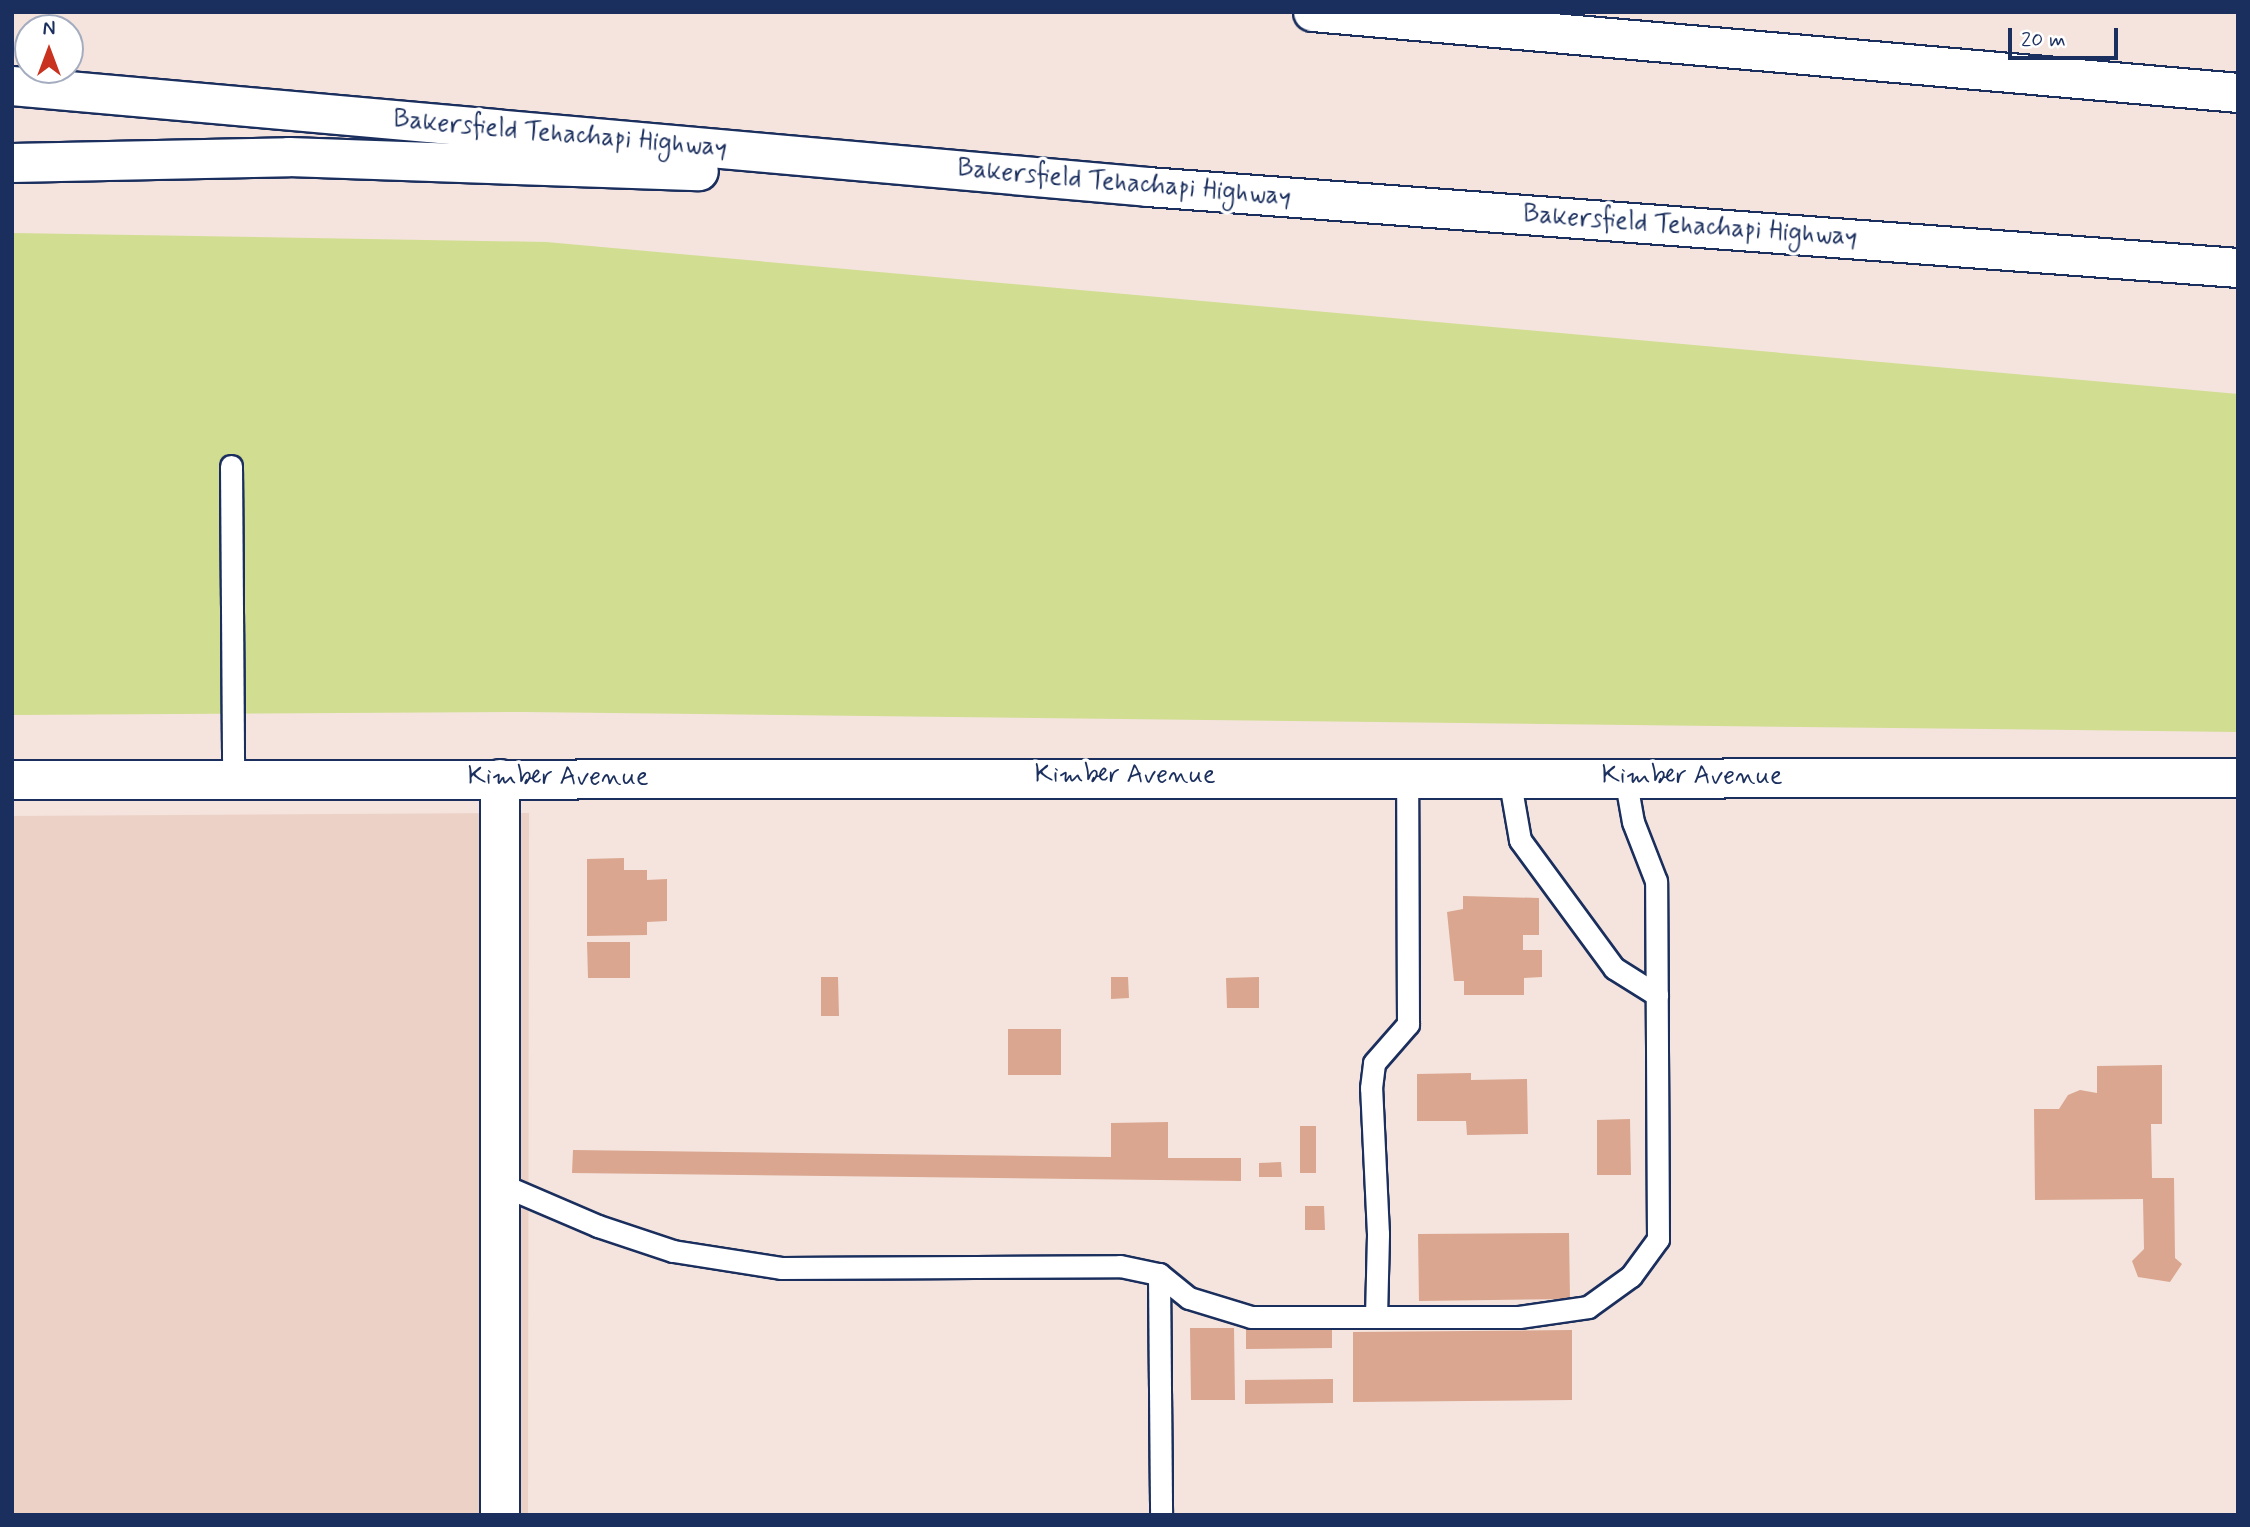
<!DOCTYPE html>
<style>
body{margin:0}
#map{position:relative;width:2250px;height:1527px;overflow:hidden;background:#f4e4dd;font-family:Mynerve,sans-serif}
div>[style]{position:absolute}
.built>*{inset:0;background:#ecd1c6}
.green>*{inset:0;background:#d1dd90}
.building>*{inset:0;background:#daa68f}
.roads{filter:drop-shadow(2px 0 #1b2f5e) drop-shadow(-2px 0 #1b2f5e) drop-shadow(0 2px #1b2f5e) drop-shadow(0 -2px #1b2f5e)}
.service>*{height:21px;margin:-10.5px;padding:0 10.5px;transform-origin:10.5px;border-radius:10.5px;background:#fff}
.minor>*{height:38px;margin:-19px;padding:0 19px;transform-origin:19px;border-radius:19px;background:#fff}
.motorway>*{height:38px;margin:-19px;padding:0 19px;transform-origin:19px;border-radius:19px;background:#fff}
span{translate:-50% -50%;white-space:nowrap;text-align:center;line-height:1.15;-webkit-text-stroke:7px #fff;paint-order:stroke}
.street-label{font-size:26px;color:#1b2f5e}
.frame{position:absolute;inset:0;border:14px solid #1b2f5e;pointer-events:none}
.north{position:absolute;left:14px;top:14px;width:70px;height:70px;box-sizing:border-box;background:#fff;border:2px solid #a4acbf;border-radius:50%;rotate:0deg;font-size:19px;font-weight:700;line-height:28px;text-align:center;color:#1b2f5e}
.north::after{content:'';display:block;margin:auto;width:24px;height:32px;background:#c8321e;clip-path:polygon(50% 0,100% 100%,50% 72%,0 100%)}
.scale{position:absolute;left:2008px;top:28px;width:110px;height:32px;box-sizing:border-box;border:4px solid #1b2f5e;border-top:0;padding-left:9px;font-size:21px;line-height:24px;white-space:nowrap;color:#1b2f5e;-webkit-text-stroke:5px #fff;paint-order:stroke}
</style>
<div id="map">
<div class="built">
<i style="clip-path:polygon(529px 813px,528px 1515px,12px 1515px,12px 816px)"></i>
</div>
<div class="green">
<i style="clip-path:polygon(12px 233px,546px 242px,2238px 394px,2238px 732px,525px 712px,12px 715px)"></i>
</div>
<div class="building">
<i style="clip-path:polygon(624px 858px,624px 870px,647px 870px,647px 880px,667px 879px,667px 921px,647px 922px,647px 935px,587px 936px,587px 859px)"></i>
<i style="clip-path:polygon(1463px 896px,1539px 898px,1539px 935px,1523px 935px,1523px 950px,1542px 950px,1542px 977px,1524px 978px,1524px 995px,1464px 995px,1464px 981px,1454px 981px,1447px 912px,1463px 909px)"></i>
<i style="clip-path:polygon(587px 942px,630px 942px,630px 978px,588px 978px)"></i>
<i style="clip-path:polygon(821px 977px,838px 977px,839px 1016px,821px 1016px)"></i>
<i style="clip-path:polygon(1111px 977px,1128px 977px,1129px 998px,1111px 999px)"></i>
<i style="clip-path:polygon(1259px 977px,1259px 1008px,1227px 1008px,1226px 978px)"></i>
<i style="clip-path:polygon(1008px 1029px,1061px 1029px,1061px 1075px,1008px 1075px)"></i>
<i style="clip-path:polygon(2162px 1065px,2162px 1124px,2151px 1124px,2152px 1178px,2174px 1178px,2175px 1258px,2182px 1264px,2170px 1282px,2138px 1277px,2132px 1261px,2144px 1249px,2143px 1199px,2035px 1200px,2034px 1109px,2059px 1109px,2068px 1095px,2080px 1090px,2097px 1093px,2097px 1066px)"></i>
<i style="clip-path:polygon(1471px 1073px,1471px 1080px,1527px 1079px,1528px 1134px,1467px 1135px,1466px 1121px,1417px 1121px,1417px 1074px)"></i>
<i style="clip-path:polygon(1630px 1119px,1631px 1175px,1597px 1175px,1597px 1120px)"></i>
<i style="clip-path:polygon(1168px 1122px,1168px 1158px,1241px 1158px,1241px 1181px,572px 1173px,573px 1150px,1111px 1157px,1111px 1123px)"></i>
<i style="clip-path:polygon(1300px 1126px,1316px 1126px,1316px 1173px,1300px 1173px)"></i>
<i style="clip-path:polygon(1281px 1162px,1282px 1177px,1259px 1177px,1259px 1163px)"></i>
<i style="clip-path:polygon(1305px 1206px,1324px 1206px,1325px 1230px,1305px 1230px)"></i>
<i style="clip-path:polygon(1569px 1233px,1570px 1299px,1419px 1301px,1418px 1234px)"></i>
<i style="clip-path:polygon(1332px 1327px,1332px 1348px,1246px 1349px,1246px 1328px)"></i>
<i style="clip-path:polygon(1190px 1328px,1234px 1328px,1235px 1400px,1191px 1400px)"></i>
<i style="clip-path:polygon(1572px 1330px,1572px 1400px,1353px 1402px,1353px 1332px)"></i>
<i style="clip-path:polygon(1333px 1379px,1333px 1403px,1245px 1404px,1245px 1380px)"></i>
</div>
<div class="roads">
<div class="service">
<i style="left:231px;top:466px;width:313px;rotate:89.6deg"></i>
<i style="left:1509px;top:777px;width:64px;rotate:80.1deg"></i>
<i style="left:1520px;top:840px;width:159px;rotate:53.7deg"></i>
<i style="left:1614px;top:968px;width:51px;rotate:32.1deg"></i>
<i style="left:500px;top:1184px;width:107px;rotate:23.2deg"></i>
<i style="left:598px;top:1226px;width:79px;rotate:18.4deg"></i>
<i style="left:673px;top:1251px;width:109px;rotate:8.9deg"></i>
<i style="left:781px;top:1268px;width:339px;rotate:-0.3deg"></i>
<i style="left:1120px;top:1266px;width:40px;rotate:12deg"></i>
<i style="left:1159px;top:1274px;width:38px;rotate:39deg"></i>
<i style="left:1189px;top:1298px;width:65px;rotate:17deg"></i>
<i style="left:1251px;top:1317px;width:268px"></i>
<i style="left:1519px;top:1317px;width:70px;rotate:-8.2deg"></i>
<i style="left:1588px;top:1307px;width:53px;rotate:-35.8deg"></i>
<i style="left:1631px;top:1276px;width:46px;rotate:-53.9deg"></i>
<i style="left:1658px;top:1239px;width:358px;rotate:-90.3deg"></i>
<i style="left:1656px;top:881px;width:63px;rotate:-111.3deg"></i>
<i style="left:1633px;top:822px;width:46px;rotate:-100.1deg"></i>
<i style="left:1159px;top:1274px;width:241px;rotate:89.5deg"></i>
<i style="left:1376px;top:1317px;width:83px;rotate:-88.6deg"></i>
<i style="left:1378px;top:1234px;width:146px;rotate:-92.7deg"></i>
<i style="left:1371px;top:1088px;width:25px;rotate:-83deg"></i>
<i style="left:1374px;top:1063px;width:52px;rotate:-48.9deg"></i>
<i style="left:1408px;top:1024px;width:248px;rotate:-90.2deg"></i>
</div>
<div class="minor">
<i style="left:12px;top:780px;width:2226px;rotate:-0.05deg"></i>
<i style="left:500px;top:1515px;width:736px;rotate:-90deg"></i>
</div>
<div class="motorway">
<i style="left:1313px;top:12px;width:929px;rotate:5deg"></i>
<i style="left:12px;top:86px;width:1140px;rotate:5.08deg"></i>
<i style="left:1148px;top:187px;width:1093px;rotate:4.25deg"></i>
<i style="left:12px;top:163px;width:277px;rotate:-1.2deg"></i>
<i style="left:289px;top:157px;width:410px;rotate:2deg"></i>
</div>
</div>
<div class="street-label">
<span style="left:560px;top:135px;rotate:5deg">Bakersfield Tehachapi Highway</span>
<span style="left:1124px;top:184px;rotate:5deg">Bakersfield Tehachapi Highway</span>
<span style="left:1690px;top:227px;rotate:4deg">Bakersfield Tehachapi Highway</span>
<span style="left:1125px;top:776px">Kimber Avenue</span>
<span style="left:1692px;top:777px">Kimber Avenue</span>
<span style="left:558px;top:778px">Kimber Avenue</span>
</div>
<div class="frame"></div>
<div class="north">N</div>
<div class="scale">20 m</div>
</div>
